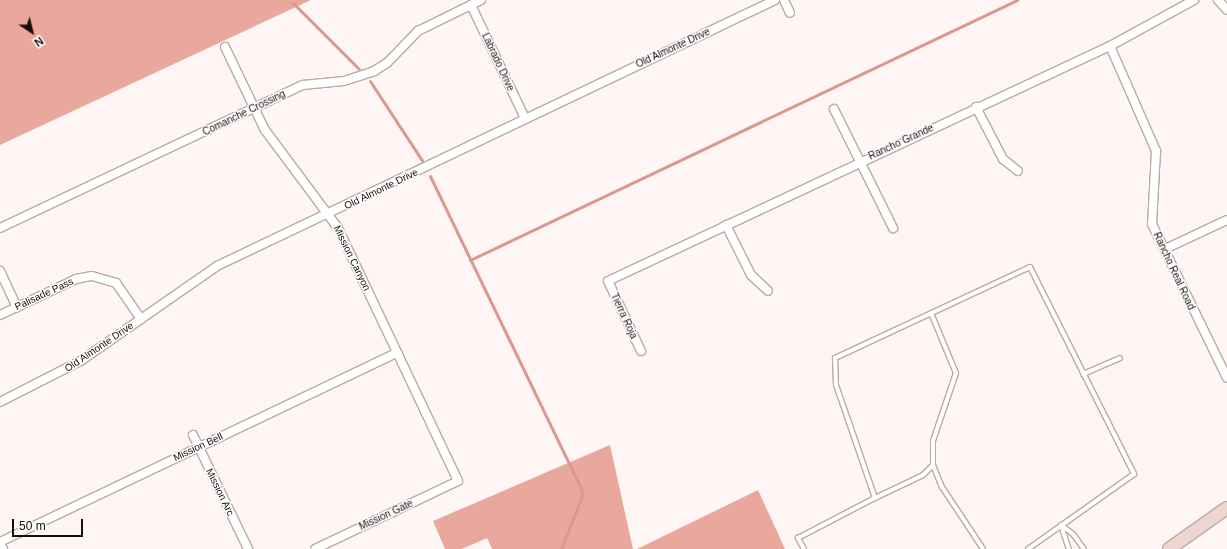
<!DOCTYPE html>
<style>
body{margin:0}
#map{position:relative;width:1227px;height:549px;overflow:hidden;background:#fef6f4;font-family:Helvetica,sans-serif}
div>[style]{position:absolute}
.forest>*{inset:0;background:#eaa79e}
.stream>*{height:3px;margin:-1.5px;padding:0 1.5px;transform-origin:1.5px;border-radius:1.5px;background:#db988f}
.roads{filter:drop-shadow(1px 0 #bca9a6) drop-shadow(-1px 0 #bca9a6) drop-shadow(0 1px #bca9a6) drop-shadow(0 -1px #bca9a6)}
.service>*{height:4px;margin:-2px;padding:0 2px;transform-origin:2px;border-radius:2px;background:#fff}
.minor>*{height:8px;margin:-4px;padding:0 4px;transform-origin:4px;border-radius:4px;background:#fff}
.secondary>*{height:12px;margin:-6px;padding:0 6px;transform-origin:6px;border-radius:6px;background:#eed5d2}
span{translate:-50% -50%;white-space:nowrap;text-align:center;line-height:1.15;-webkit-text-stroke:3px #fff;paint-order:stroke}
.street-label{font-size:10px;color:#140e0d}
.north{position:absolute;left:12px;top:12px;width:40px;height:40px;-webkit-text-stroke:3px #fff;paint-order:stroke;rotate:145deg;font-size:11px;font-weight:700;line-height:16px;text-align:center;color:#140e0d}
.north::after{content:'';display:block;margin:auto;width:14px;height:18px;background:#140e0d;clip-path:polygon(50% 0,100% 100%,50% 72%,0 100%)}
.scale{position:absolute;left:12px;top:519px;width:71px;height:18px;box-sizing:border-box;border:2px solid #140e0d;border-top:0;padding-left:5px;font-size:12px;line-height:14px;white-space:nowrap;color:#140e0d;-webkit-text-stroke:3px #fff;paint-order:stroke}
</style>
<div id="map">
<div class="forest">
<i style="clip-path:polygon(0 0,311px 0,0 145px)"></i>
<i style="clip-path:polygon(610px 445px,633px 549px,492px 549px,487px 538px,462px 549px,445px 549px,433px 521px)"></i>
<i style="clip-path:polygon(758px 490px,785px 549px,637px 549px)"></i>
</div>
<div class="stream">
<i style="left:293px;top:3px;width:93px;rotate:45deg"></i>
<i style="left:370px;top:81px;width:97px;rotate:56.8deg"></i>
<i style="left:430px;top:176px;width:348px;rotate:64.2deg"></i>
<i style="left:581px;top:489px;width:7px;rotate:82deg"></i>
<i style="left:582px;top:496px;width:57px;rotate:111.6deg"></i>
<i style="left:470px;top:260px;width:606px;rotate:-25.42deg"></i>
</div>
<div class="roads">
<div class="service">
<i style="left:931px;top:313px;width:65px;rotate:67.4deg"></i>
<i style="left:956px;top:373px;width:72px;rotate:108.7deg"></i>
<i style="left:933px;top:441px;width:24px;rotate:90deg"></i>
<i style="left:933px;top:465px;width:24px;rotate:68deg"></i>
<i style="left:942px;top:487px;width:74px;rotate:56.5deg"></i>
<i style="left:1083px;top:374px;width:40px;rotate:-23.4deg"></i>
<i style="left:875px;top:498px;width:53px;rotate:-25.6deg"></i>
<i style="left:923px;top:475px;width:14px;rotate:-45deg"></i>
<i style="left:1061px;top:525px;width:15px;rotate:37deg"></i>
<i style="left:1073px;top:534px;width:19px;rotate:54deg"></i>
<i style="left:1061px;top:525px;width:25px;rotate:72deg"></i>
<i style="left:804px;top:549px;width:13px;rotate:-119deg"></i>
<i style="left:798px;top:538px;width:87px;rotate:-27.5deg"></i>
<i style="left:875px;top:498px;width:120px;rotate:-109deg"></i>
<i style="left:836px;top:385px;width:27px;rotate:-92deg"></i>
<i style="left:835px;top:358px;width:215px;rotate:-25deg"></i>
<i style="left:1030px;top:267px;width:232px;rotate:63.3deg"></i>
<i style="left:1134px;top:474px;width:130px;rotate:144.7deg"></i>
</div>
<div class="minor">
<i style="left:784px;top:0;width:14px;rotate:65deg"></i>
<i style="left:1218px;top:0;width:13px;rotate:48deg"></i>
<i style="left:471px;top:5px;width:125px;rotate:64.5deg"></i>
<i style="left:1110px;top:46px;width:115px;rotate:66.3deg"></i>
<i style="left:1156px;top:151px;width:73px;rotate:93.1deg"></i>
<i style="left:1152px;top:224px;width:171px;rotate:64deg"></i>
<i style="left:225px;top:47px;width:92px;rotate:64.3deg"></i>
<i style="left:265px;top:130px;width:122px;rotate:53.3deg"></i>
<i style="left:338px;top:228px;width:280px;rotate:64.6deg"></i>
<i style="left:458px;top:481px;width:158px;rotate:154.6deg"></i>
<i style="left:976px;top:107px;width:59px;rotate:62.6deg"></i>
<i style="left:1003px;top:159px;width:19px;rotate:39deg"></i>
<i style="left:834px;top:109px;width:133px;rotate:63.6deg"></i>
<i style="left:726px;top:225px;width:56px;rotate:63.4deg"></i>
<i style="left:751px;top:275px;width:23px;rotate:43deg"></i>
<i style="left:0;top:228px;width:335px;rotate:-25.3deg"></i>
<i style="left:303px;top:85px;width:41px;rotate:-5.6deg"></i>
<i style="left:344px;top:81px;width:32px;rotate:-18deg"></i>
<i style="left:374px;top:71px;width:15px;rotate:-32deg"></i>
<i style="left:387px;top:63px;width:45px;rotate:-45.9deg"></i>
<i style="left:418px;top:31px;width:70px;rotate:-26.2deg"></i>
<i style="left:1165px;top:249px;width:68px;rotate:-25.1deg"></i>
<i style="left:0;top:271px;width:40px;rotate:65deg"></i>
<i style="left:0;top:315px;width:84px;rotate:-25.3deg"></i>
<i style="left:76px;top:279px;width:16px;rotate:-11deg"></i>
<i style="left:92px;top:276px;width:25px;rotate:16deg"></i>
<i style="left:116px;top:283px;width:44px;rotate:55.2deg"></i>
<i style="left:641px;top:351px;width:77px;rotate:-115.2deg"></i>
<i style="left:608px;top:281px;width:554px;rotate:-25.09deg"></i>
<i style="left:1110px;top:46px;width:96px;rotate:-28.7deg"></i>
<i style="left:0;top:402px;width:92px;rotate:-27.1deg"></i>
<i style="left:82px;top:360px;width:165px;rotate:-34.8deg"></i>
<i style="left:217px;top:266px;width:618px;rotate:-25.49deg"></i>
<i style="left:193px;top:435px;width:127px;rotate:64.2deg"></i>
<i style="left:0;top:542px;width:440px;rotate:-25.5deg"></i>
<i style="left:0;top:544px;width:6px;rotate:59deg"></i>
</div>
<div class="secondary">
<i style="left:1169px;top:549px;width:71px;rotate:-35.3deg"></i>
</div>
</div>
<div class="street-label">
<span style="left:673px;top:48px;rotate:-25deg">Old Almonte Drive</span>
<span style="left:498px;top:62px;rotate:65deg">Labrado Drive</span>
<span style="left:244px;top:113px;rotate:-26deg">Comanche Crossing</span>
<span style="left:901px;top:142px;rotate:-25deg">Rancho Grande</span>
<span style="left:381px;top:189px;rotate:-26deg">Old Almonte Drive</span>
<span style="left:352px;top:258px;rotate:64deg">Mission Canyon</span>
<span style="left:1174px;top:271px;rotate:65deg">Rancho Real Road</span>
<span style="left:44px;top:294px;rotate:-25deg">Palisade Pass</span>
<span style="left:624px;top:316px;rotate:65deg">Tierra Roja</span>
<span style="left:99px;top:347px;rotate:-34deg">Old Almonte Drive</span>
<span style="left:198px;top:447px;rotate:-25deg">Mission Bell</span>
<span style="left:220px;top:492px;rotate:64deg">Mission Arc</span>
<span style="left:386px;top:515px;rotate:-25deg">Mission Gate</span>
</div>
<div class="north">N</div>
<div class="scale">50 m</div>
</div>
